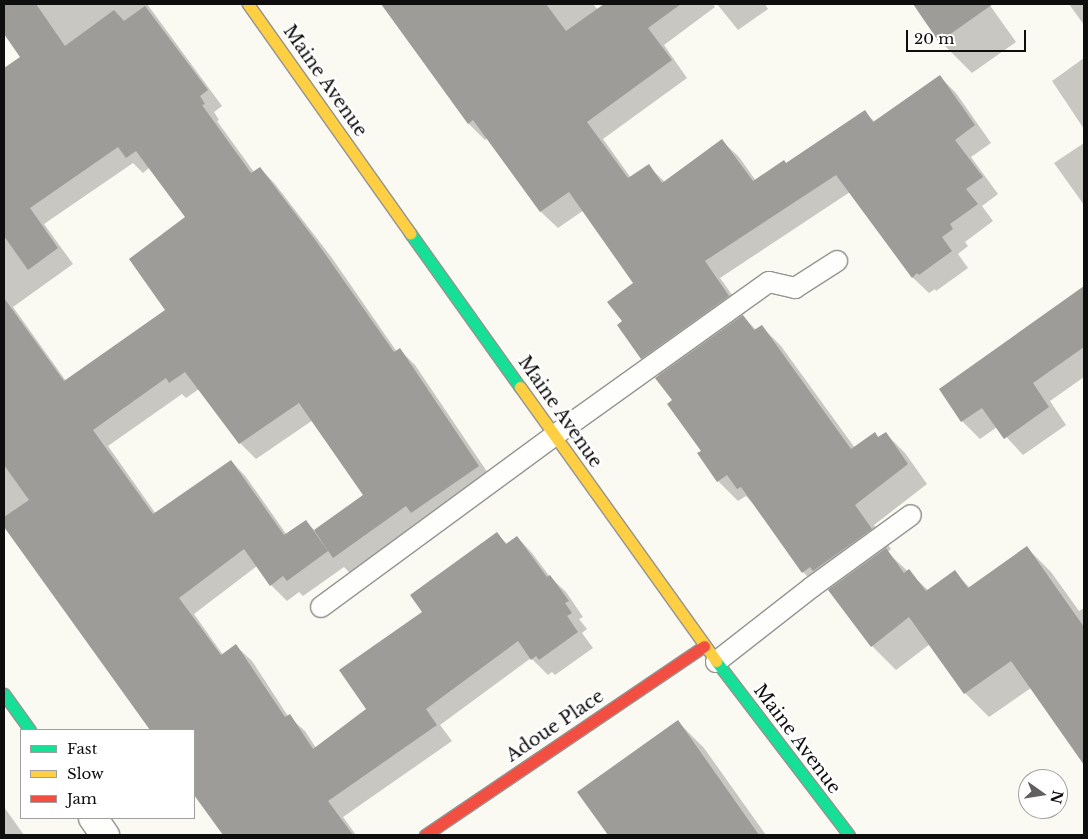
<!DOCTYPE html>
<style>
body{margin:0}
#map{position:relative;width:1088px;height:839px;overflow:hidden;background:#faf9f2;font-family:"Libre Baskerville",serif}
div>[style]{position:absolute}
.shadow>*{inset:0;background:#0003}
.building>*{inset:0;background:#9e9c98}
.roads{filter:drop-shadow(1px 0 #949491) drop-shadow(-1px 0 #949491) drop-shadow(0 1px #949491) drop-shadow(0 -1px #949491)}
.lane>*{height:20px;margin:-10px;padding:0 10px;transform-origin:10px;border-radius:10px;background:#fefefd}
.street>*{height:28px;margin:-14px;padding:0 14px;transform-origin:14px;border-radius:14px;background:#fefefd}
.fast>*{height:11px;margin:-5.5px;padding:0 5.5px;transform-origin:5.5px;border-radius:5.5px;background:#16e098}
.slow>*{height:11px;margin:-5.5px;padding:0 5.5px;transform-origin:5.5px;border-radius:5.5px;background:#ffcf43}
.jam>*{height:11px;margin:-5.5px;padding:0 5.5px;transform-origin:5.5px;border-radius:5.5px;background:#f24e42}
span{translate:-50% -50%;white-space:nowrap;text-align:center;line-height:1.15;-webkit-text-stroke:5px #fff;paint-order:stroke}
.street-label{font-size:18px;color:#0e0e0e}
.frame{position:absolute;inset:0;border:5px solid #0e0e0e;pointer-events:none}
.legend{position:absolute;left:20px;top:729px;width:175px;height:90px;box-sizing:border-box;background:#fff;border:1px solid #9f9f9f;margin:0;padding:6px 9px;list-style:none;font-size:15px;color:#0e0e0e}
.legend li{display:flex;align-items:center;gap:10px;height:25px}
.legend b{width:25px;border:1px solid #9f9f9f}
.north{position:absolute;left:1018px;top:769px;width:50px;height:50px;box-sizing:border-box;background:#fff;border:1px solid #9f9f9f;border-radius:50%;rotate:103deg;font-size:14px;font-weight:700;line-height:20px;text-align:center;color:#0e0e0e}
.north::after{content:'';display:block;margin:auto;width:18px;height:22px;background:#61605e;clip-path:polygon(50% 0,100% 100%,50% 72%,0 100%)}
.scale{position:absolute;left:906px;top:30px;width:120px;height:22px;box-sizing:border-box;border:2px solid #0e0e0e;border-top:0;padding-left:6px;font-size:15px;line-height:18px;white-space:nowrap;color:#0e0e0e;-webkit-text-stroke:4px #fff;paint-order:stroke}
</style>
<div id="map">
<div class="shadow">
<i style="clip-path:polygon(evenodd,4px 4px,147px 4px,222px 106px,214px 112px,219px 120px,217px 121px,254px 172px,260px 168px,275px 184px,332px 258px,397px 352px,400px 350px,415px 365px,494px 482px,421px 521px,350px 573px,344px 567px,303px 596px,299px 592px,287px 601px,271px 585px,257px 566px,194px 614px,223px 655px,236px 646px,252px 661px,288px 716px,305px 731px,316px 748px,368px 710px,424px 612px,497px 534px,507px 544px,517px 537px,532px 553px,550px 577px,566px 592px,583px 617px,579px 619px,587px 629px,582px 633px,593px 648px,555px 675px,552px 672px,548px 675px,531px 658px,440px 725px,452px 741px,343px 817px,356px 835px,224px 835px,194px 793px,194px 730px,152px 730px,4px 524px,4px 69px,21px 57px,4px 32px,4px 4px,133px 163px,143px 173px,150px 167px,187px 217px,167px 310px,66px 381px,13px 307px,73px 264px,44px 224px,133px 163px,4px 4px,199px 389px,240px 443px,256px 459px,313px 420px,365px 495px,315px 531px,306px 521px,287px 535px,246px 477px,231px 461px,156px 514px,108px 446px,182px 394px,186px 398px,199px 389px)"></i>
<i style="clip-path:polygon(382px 4px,593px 4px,598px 10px,606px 4px,713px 4px,715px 7px,664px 45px,687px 78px,603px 139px,631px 178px,648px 166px,665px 182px,722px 141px,739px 157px,756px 181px,787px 164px,865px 112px,875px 122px,940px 77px,956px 93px,991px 143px,971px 157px,998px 194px,982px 206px,993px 221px,965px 242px,968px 246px,958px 254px,968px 268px,936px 291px,935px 289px,929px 293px,912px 277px,850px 192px,720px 278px,745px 313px,742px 315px,756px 330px,761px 326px,781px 346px,855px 448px,875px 434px,879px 438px,885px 433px,905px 453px,927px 484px,874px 525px,891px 549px,887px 552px,929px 591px,954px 572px,970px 588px,1027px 548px,1051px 572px,1079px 611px,1084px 608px,1084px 761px,1031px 688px,989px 717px,965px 693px,930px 644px,896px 670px,872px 646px,828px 589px,823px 592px,803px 572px,758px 509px,746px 496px,738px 501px,718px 481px,660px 376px,642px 358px,624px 322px,635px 283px,584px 210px,558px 228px,541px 212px,487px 138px,485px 140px,468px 123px)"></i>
<i style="clip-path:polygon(717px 4px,765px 4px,768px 9px,738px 30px)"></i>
<i style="clip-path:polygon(914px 4px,989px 4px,1016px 42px,972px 73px,940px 41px)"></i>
<i style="clip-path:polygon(1069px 4px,1084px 4px,1084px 25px)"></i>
<i style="clip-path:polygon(1084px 58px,1084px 129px,1052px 81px)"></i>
<i style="clip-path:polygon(1084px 143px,1084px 205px,1054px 163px)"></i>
<i style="clip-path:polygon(1084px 287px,1084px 377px,1050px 401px,1066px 425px,1023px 455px,997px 427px,980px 439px,962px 421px,941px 390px)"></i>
<i style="clip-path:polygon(678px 722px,704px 748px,766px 835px,609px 835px,579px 792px)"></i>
<i style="clip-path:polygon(4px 807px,24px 835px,4px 835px)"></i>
</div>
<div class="building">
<i style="clip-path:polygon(4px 4px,36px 4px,65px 46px,114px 10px,124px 21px,145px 6px,208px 90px,200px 96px,205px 104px,202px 105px,251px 173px,260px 167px,316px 241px,394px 352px,400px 348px,479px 466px,411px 513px,406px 506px,333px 558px,314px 530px,363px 495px,299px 403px,239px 444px,185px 372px,169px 383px,166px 378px,93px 430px,153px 514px,231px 460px,284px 535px,306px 520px,328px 551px,287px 581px,283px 576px,270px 586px,244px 549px,179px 598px,221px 655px,236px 644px,285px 717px,290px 714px,313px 749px,366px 709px,339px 670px,422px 612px,410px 595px,497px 532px,506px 544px,517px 536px,547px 577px,550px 575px,569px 601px,565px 603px,572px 613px,567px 616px,578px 632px,539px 660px,536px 656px,531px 660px,518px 641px,426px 709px,437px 725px,328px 801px,353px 835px,223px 835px,194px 795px,194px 730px,150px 730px,4px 527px,4px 517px,29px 500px,4px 465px,4px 298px,64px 381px,165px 310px,129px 259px,185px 217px,136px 151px,126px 158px,118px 147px,30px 208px,58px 248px,28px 270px,4px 236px,4px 68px,20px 57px,4px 34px)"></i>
<i style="clip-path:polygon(381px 4px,546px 4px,566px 31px,604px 4px,681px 4px,648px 28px,672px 60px,587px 122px,628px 178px,649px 164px,662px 183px,722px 139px,753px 181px,784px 160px,786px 163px,865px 110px,873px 122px,940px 75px,975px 125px,955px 140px,983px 177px,966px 189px,978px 204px,950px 224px,953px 229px,942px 237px,952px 251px,919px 275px,917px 273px,912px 278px,836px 175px,705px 261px,729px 296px,641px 359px,617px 325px,622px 321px,607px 302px,633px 283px,569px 192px,540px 212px,473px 120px,468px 124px)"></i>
<i style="clip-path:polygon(913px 4px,993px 4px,939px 42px)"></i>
<i style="clip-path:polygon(1084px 286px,1084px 347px,1033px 383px,1049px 407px,1004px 439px,982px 408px,961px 422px,939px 389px)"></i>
<i style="clip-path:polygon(743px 315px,754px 330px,762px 325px,851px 449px,875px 432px,878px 437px,886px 432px,908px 464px,855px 505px,872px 529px,813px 571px,810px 567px,802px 573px,741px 487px,737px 489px,727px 475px,717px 482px,697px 453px,701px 451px,667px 404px,672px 400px,655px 378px)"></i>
<i style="clip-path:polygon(1027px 546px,1084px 627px,1084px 765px,1011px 661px,964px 694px,909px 617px,871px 647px,828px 590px,886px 548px,904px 573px,909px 569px,926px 591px,955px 570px,968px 588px)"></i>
<i style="clip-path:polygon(678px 720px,759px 835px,608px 835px,577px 792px)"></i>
</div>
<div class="roads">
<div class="lane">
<i style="left:321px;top:607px;width:290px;rotate:-36.3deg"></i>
<i style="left:555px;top:435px;width:263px;rotate:-35.6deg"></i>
<i style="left:769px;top:282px;width:27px;rotate:13deg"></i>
<i style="left:795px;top:288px;width:50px;rotate:-32.7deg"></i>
<i style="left:716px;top:662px;width:122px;rotate:-38deg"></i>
<i style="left:812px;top:587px;width:122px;rotate:-36deg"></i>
</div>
<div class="street">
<i style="left:93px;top:818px;width:21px;rotate:55deg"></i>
</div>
<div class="fast">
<i style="left:410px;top:233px;width:189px;rotate:54.5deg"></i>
<i style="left:716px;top:661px;width:219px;rotate:52.6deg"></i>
<i style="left:4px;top:694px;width:44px;rotate:54.2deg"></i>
</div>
<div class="slow">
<i style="left:248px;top:4px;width:281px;rotate:54.7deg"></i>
<i style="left:520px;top:387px;width:337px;rotate:54.4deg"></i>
</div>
<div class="jam">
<i style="left:425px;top:835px;width:337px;rotate:-34.1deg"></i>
</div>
</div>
<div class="street-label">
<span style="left:325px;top:81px;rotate:55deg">Maine Avenue</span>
<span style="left:560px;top:412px;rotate:55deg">Maine Avenue</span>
<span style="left:555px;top:726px;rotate:-34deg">Adoue Place</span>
<span style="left:797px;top:739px;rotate:53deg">Maine Avenue</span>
</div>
<div class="frame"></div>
<ul class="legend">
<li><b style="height:6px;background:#16e098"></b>Fast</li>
<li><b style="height:6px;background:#ffcf43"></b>Slow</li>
<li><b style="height:6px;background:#f24e42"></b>Jam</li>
</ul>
<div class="north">N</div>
<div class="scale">20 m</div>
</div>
